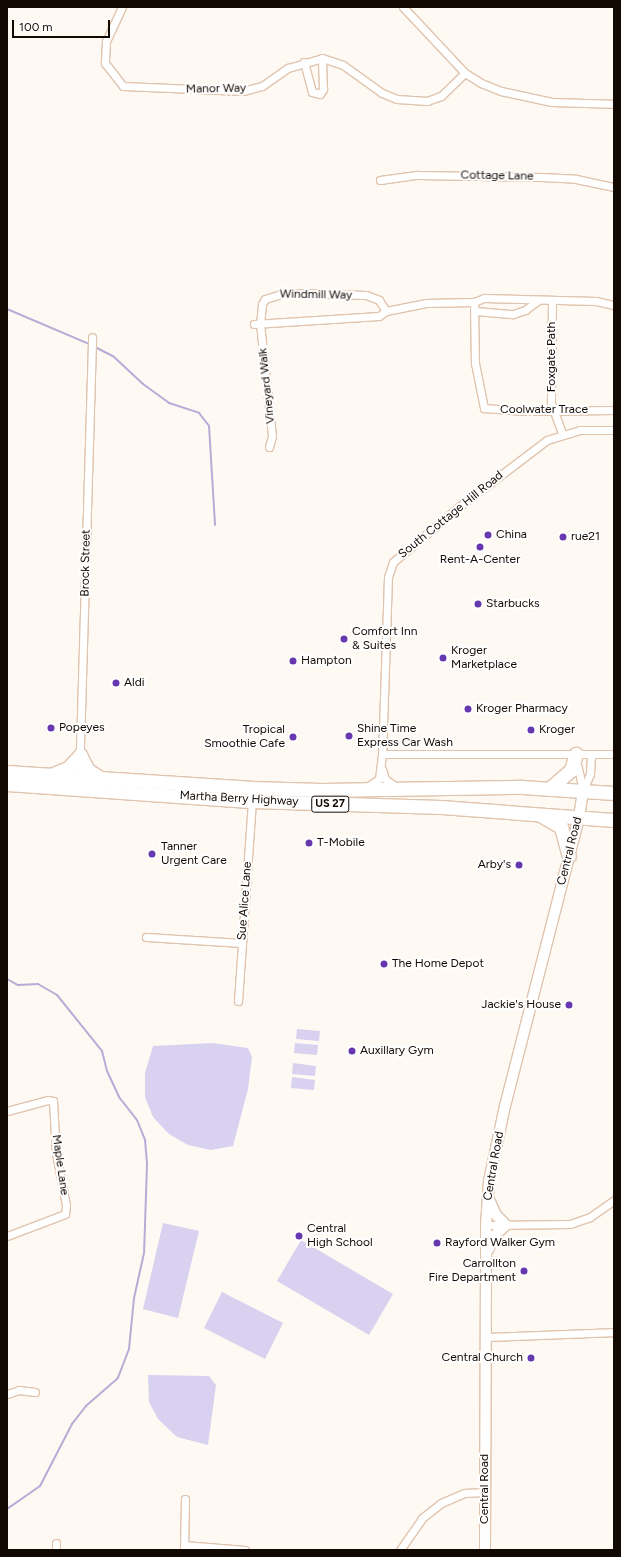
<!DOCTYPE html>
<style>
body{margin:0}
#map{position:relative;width:621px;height:1557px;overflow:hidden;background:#fff9f4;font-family:Figtree,sans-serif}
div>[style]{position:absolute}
.green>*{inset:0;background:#d8d1ef}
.stream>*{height:2px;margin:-1px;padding:0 1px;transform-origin:1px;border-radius:1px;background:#b6acd6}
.roads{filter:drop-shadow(1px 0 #e0c4ad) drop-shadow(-1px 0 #e0c4ad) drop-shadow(0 1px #e0c4ad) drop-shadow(0 -1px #e0c4ad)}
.street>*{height:7px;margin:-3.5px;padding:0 3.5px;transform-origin:3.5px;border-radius:3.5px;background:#fff}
.secondary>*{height:10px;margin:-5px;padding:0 5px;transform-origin:5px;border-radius:5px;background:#fff}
.highway>*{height:13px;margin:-6.5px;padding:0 6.5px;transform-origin:6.5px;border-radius:6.5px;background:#fff}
.dots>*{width:11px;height:11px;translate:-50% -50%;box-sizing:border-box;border:2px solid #fff;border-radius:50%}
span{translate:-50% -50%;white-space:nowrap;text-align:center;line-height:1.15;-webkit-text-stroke:4px #fff;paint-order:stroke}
.shield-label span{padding:1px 3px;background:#fff;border:1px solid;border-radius:3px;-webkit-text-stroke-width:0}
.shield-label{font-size:11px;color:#130903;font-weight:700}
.street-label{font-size:12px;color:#130903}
.poi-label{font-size:12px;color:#130903}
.left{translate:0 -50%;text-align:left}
.right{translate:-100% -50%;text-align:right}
.frame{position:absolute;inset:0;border:8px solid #130903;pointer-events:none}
.scale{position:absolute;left:12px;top:20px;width:98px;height:18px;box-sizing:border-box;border:2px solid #130903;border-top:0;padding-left:5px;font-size:12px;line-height:14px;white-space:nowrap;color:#130903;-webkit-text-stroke:3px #fff;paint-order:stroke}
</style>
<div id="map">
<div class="green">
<i style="clip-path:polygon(297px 1029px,320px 1031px,319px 1041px,296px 1039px)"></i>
<i style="clip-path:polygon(212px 1043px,248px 1048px,252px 1057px,248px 1089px,233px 1146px,211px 1150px,188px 1145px,169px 1134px,153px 1117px,145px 1097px,145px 1073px,153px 1046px)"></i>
<i style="clip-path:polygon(295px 1043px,318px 1045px,317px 1055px,294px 1053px)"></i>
<i style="clip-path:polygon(293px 1063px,316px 1066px,315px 1076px,292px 1074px)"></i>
<i style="clip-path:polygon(292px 1077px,315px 1080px,314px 1090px,291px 1088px)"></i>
<i style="clip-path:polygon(163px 1223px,199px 1231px,178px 1318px,143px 1309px)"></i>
<i style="clip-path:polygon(301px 1240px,393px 1294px,369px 1335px,277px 1281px)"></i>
<i style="clip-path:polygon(222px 1292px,283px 1323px,265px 1359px,204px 1328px)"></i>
<i style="clip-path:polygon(148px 1375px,209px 1376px,216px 1385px,208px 1445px,177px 1437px,158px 1419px,149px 1402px)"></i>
</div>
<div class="stream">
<i style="left:7px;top:309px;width:89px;rotate:23.1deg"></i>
<i style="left:93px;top:346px;width:22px;rotate:27deg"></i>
<i style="left:113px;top:356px;width:41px;rotate:43deg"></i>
<i style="left:143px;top:384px;width:32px;rotate:36deg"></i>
<i style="left:169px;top:403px;width:32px;rotate:18deg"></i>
<i style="left:199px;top:413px;width:16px;rotate:52deg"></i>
<i style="left:209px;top:426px;width:99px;rotate:86.5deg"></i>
<i style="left:7px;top:979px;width:13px;rotate:29deg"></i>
<i style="left:18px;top:985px;width:20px;rotate:-3deg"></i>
<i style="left:38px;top:984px;width:22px;rotate:30deg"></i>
<i style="left:57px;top:995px;width:72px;rotate:51.2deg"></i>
<i style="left:102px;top:1051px;width:21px;rotate:76deg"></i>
<i style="left:107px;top:1071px;width:29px;rotate:65deg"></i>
<i style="left:119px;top:1097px;width:29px;rotate:52deg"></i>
<i style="left:137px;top:1120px;width:22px;rotate:68deg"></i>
<i style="left:145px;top:1140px;width:24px;rotate:85deg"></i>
<i style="left:147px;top:1164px;width:89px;rotate:91.9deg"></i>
<i style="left:144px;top:1253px;width:46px;rotate:102.5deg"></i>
<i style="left:134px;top:1298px;width:51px;rotate:95.6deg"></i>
<i style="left:129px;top:1349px;width:31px;rotate:111deg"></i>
<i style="left:118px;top:1378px;width:43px;rotate:138.8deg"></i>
<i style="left:86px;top:1406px;width:23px;rotate:128deg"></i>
<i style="left:72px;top:1424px;width:70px;rotate:117.3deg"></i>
<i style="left:40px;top:1486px;width:40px;rotate:145.1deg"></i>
</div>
<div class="roads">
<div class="street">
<i style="left:122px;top:7px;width:38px;rotate:115deg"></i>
<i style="left:106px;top:41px;width:22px;rotate:93deg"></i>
<i style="left:105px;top:63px;width:29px;rotate:52deg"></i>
<i style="left:123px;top:86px;width:120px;rotate:2.4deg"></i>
<i style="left:243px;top:91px;width:20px;rotate:-15deg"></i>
<i style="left:262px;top:86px;width:32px;rotate:-35deg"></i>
<i style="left:288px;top:68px;width:35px;rotate:-16deg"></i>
<i style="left:322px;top:58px;width:22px;rotate:18deg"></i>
<i style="left:343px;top:65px;width:48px;rotate:35.7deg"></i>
<i style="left:382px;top:93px;width:16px;rotate:22deg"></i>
<i style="left:397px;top:99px;width:30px;rotate:4deg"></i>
<i style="left:427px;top:101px;width:15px;rotate:-20deg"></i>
<i style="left:441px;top:96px;width:33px;rotate:-44deg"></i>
<i style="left:403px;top:7px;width:91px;rotate:46.8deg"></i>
<i style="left:465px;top:73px;width:19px;rotate:32deg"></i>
<i style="left:481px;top:83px;width:22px;rotate:22deg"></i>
<i style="left:501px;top:91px;width:52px;rotate:12.2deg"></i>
<i style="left:552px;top:102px;width:62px;rotate:1.8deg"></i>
<i style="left:304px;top:62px;width:31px;rotate:75deg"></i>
<i style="left:312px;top:92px;width:8px;rotate:14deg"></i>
<i style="left:320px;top:94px;width:6px;rotate:-59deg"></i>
<i style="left:323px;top:89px;width:31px;rotate:-92deg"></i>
<i style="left:380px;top:180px;width:37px;rotate:-8deg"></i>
<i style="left:417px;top:175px;width:124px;rotate:0.9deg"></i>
<i style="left:541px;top:177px;width:35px;rotate:3deg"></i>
<i style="left:576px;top:179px;width:39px;rotate:12deg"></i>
<i style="left:552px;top:301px;width:102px;rotate:90.6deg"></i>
<i style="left:551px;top:403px;width:33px;rotate:70deg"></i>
<i style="left:474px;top:302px;width:61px;rotate:89.1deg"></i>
<i style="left:475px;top:363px;width:46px;rotate:78.7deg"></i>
<i style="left:484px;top:408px;width:40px;rotate:4.3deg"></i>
<i style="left:524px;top:411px;width:90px;rotate:-0.6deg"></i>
<i style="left:476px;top:311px;width:37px;rotate:5deg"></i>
<i style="left:513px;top:314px;width:13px;rotate:-18deg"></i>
<i style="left:525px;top:310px;width:17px;rotate:-36deg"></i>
<i style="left:254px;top:324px;width:125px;rotate:-3.7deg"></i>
<i style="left:379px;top:316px;width:9px;rotate:-36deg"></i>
<i style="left:386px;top:311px;width:41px;rotate:-11.3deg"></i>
<i style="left:426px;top:303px;width:48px;rotate:-1.2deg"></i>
<i style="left:474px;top:302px;width:11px;rotate:-22deg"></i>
<i style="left:484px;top:298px;width:112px;rotate:1.5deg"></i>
<i style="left:596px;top:301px;width:18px;rotate:13deg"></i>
<i style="left:614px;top:430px;width:34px;rotate:180deg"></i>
<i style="left:580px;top:430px;width:34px;rotate:163deg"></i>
<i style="left:547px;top:440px;width:109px;rotate:142.8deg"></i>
<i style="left:460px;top:506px;width:87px;rotate:140.1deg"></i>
<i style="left:393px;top:562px;width:16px;rotate:108deg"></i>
<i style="left:388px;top:577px;width:177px;rotate:91.9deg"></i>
<i style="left:382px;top:754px;width:232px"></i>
<i style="left:269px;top:447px;width:11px;rotate:-75deg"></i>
<i style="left:272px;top:436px;width:113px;rotate:-96.1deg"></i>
<i style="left:260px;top:324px;width:20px;rotate:-84deg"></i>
<i style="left:262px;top:304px;width:6px;rotate:-59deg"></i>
<i style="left:265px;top:299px;width:21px;rotate:-17deg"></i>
<i style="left:285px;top:293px;width:81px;rotate:1.4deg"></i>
<i style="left:366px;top:295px;width:14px;rotate:21deg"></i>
<i style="left:379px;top:300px;width:13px;rotate:58deg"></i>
<i style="left:577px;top:764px;width:28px;rotate:77deg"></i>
<i style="left:382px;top:769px;width:10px;rotate:73deg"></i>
<i style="left:385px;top:779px;width:12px;rotate:35deg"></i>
<i style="left:79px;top:780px;width:443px;rotate:-88.3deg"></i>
<i style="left:367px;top:787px;width:14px;rotate:-34deg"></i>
<i style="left:379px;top:779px;width:25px;rotate:-83deg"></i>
<i style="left:583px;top:791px;width:18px;rotate:-68deg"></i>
<i style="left:590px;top:774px;width:20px;rotate:-87deg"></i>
<i style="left:146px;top:937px;width:96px;rotate:3.6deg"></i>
<i style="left:238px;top:1001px;width:200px;rotate:-86deg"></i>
<i style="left:7px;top:1111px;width:42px;rotate:-15deg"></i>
<i style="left:48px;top:1100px;width:5px;rotate:11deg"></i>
<i style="left:53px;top:1101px;width:52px;rotate:86.7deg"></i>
<i style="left:56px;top:1153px;width:53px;rotate:79.1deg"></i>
<i style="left:66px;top:1205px;width:9px;rotate:96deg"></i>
<i style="left:65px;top:1214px;width:62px;rotate:159.2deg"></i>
<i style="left:486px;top:1225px;width:84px;rotate:-0.7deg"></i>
<i style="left:570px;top:1224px;width:21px;rotate:-19deg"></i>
<i style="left:590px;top:1217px;width:29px;rotate:-35deg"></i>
<i style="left:485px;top:1337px;width:129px;rotate:-2.2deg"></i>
<i style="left:7px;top:1394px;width:13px;rotate:-18deg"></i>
<i style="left:19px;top:1390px;width:16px;rotate:7deg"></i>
<i style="left:184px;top:1545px;width:61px;rotate:4.7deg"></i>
<i style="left:56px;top:1550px;width:7px;rotate:-90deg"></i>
<i style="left:184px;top:1550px;width:51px;rotate:-88.9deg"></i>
<i style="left:400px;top:1550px;width:39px;rotate:-55deg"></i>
<i style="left:422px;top:1518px;width:24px;rotate:-38deg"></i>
<i style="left:441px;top:1503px;width:26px;rotate:-23deg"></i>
<i style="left:465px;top:1493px;width:20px;rotate:-3deg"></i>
</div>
<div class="secondary">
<i style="left:488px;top:1250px;width:15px;rotate:-67deg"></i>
<i style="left:494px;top:1236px;width:16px;rotate:-43deg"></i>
<i style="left:506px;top:1225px;width:14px;rotate:-135deg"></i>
<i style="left:496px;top:1215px;width:17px;rotate:-114deg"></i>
<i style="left:485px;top:1550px;width:325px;rotate:-89.8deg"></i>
<i style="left:486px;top:1225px;width:44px;rotate:-86.1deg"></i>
<i style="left:489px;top:1181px;width:77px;rotate:-78deg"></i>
<i style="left:505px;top:1106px;width:298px;rotate:-75.6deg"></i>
<i style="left:579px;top:817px;width:26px;rotate:-81deg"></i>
</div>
<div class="highway">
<i style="left:80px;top:755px;width:17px;rotate:62deg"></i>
<i style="left:88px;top:770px;width:17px;rotate:33deg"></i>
<i style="left:7px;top:772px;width:248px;rotate:3.7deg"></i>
<i style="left:254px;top:788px;width:67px;rotate:1.7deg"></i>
<i style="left:321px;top:790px;width:201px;rotate:-0.9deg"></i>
<i style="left:522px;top:787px;width:92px;rotate:3.7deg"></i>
<i style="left:53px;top:774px;width:16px;rotate:-22deg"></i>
<i style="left:68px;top:768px;width:18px;rotate:-47deg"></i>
<i style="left:7px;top:784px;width:246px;rotate:4deg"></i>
<i style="left:252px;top:801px;width:189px;rotate:1.8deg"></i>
<i style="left:441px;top:807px;width:173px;rotate:4.3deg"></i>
<i style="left:549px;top:789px;width:29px;rotate:-41deg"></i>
<i style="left:571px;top:770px;width:17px;rotate:-73deg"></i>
<i style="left:542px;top:816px;width:22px;rotate:30deg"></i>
<i style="left:561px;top:827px;width:30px;rotate:75deg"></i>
</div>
</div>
<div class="dots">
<i style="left:488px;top:535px;background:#6638b0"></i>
<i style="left:563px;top:537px;background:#6638b0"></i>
<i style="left:480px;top:547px;background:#6638b0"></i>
<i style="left:478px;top:604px;background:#6638b0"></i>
<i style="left:344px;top:639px;background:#6638b0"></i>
<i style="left:443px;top:658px;background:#6638b0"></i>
<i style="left:293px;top:661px;background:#6638b0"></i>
<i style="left:116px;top:683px;background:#6638b0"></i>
<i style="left:468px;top:709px;background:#6638b0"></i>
<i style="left:51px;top:728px;background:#6638b0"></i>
<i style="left:531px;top:730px;background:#6638b0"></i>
<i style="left:349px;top:736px;background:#6638b0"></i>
<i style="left:293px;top:737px;background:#6638b0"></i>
<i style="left:309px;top:843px;background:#6638b0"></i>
<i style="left:152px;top:854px;background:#6638b0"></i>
<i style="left:519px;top:865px;background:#6638b0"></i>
<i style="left:384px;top:964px;background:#6638b0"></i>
<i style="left:569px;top:1005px;background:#6638b0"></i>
<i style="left:352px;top:1051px;background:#6638b0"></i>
<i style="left:299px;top:1236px;background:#6638b0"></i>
<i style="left:437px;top:1243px;background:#6638b0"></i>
<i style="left:524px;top:1271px;background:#6638b0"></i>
<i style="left:531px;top:1358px;background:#6638b0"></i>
</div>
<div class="shield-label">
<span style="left:330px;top:804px">US 27</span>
</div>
<div class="street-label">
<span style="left:216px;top:89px;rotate:-1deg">Manor Way</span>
<span style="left:497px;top:176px;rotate:1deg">Cottage Lane</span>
<span style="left:316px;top:295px;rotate:1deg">Windmill Way</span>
<span style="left:552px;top:357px;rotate:-90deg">Foxgate Path</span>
<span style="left:267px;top:386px;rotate:-96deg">Vineyard Walk</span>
<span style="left:544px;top:410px">Coolwater Trace</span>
<span style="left:451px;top:515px;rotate:-39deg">South Cottage Hill Road</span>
<span style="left:86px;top:563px;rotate:-89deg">Brock Street</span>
<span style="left:239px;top:799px;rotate:3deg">Martha Berry Highway</span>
<span style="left:570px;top:851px;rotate:-76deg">Central Road</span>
<span style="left:245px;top:901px;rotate:-86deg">Sue Alice Lane</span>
<span style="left:60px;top:1165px;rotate:82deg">Maple Lane</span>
<span style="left:494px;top:1166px;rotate:-80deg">Central Road</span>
<span style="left:485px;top:1489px;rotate:-90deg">Central Road</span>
</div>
<div class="poi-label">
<span class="left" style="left:496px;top:535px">China</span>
<span class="left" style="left:571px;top:537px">rue21</span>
<span style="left:480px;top:560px">Rent-A-Center</span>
<span class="left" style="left:486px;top:604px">Starbucks</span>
<span class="left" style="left:352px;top:639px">Comfort Inn<br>&amp; Suites</span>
<span class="left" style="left:451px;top:658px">Kroger<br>Marketplace</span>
<span class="left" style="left:301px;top:661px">Hampton</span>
<span class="left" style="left:124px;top:683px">Aldi</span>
<span class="left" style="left:476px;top:709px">Kroger Pharmacy</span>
<span class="left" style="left:59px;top:728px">Popeyes</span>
<span class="left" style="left:357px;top:736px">Shine Time<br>Express Car Wash</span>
<span class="right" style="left:285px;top:737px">Tropical<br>Smoothie Cafe</span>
<span class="left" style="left:539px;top:730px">Kroger</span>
<span class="left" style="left:317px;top:843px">T-Mobile</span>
<span class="left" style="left:161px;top:854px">Tanner<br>Urgent Care</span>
<span class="right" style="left:511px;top:865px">Arby's</span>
<span class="left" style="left:392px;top:964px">The Home Depot</span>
<span class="right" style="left:561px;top:1005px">Jackie's House</span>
<span class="left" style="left:360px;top:1051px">Auxillary Gym</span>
<span class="left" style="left:307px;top:1236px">Central<br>High School</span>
<span class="left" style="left:445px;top:1243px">Rayford Walker Gym</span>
<span class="right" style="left:516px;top:1271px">Carrollton<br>Fire Department</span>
<span class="right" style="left:523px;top:1358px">Central Church</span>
</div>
<div class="frame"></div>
<div class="scale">100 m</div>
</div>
